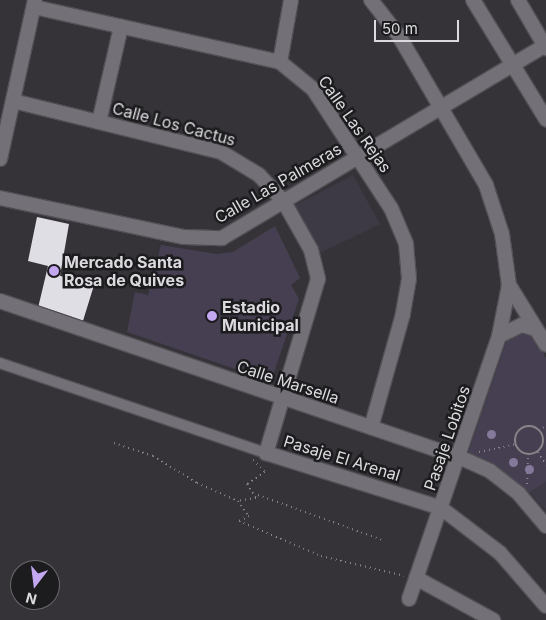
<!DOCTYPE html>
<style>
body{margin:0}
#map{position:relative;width:546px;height:620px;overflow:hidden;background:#353338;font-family:Inter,sans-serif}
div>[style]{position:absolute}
.built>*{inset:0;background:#3e3a45}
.green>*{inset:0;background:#463f51}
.building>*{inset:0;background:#e0dee5}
.path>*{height:2px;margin-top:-1px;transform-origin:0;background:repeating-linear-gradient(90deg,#878589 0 1px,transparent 0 5px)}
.path>.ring{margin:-1px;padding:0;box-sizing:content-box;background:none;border:2px solid #878589;border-radius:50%}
.roads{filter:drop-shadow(1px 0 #525055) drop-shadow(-1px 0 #525055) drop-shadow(0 1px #525055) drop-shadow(0 -1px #525055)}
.pedestrian>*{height:10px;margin:-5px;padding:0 5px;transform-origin:5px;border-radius:5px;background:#737177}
.minor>*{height:14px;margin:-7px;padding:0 7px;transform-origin:7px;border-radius:7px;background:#737177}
.trees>*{width:9px;height:9px;margin:-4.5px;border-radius:50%;background:#85799a}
.dots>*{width:14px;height:14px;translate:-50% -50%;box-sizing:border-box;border:2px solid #1c1b1e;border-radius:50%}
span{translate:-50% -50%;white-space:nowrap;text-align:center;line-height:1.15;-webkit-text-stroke:5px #1c1b1e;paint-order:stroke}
.street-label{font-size:16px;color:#dcdade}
.poi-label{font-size:16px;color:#dcdade;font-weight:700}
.left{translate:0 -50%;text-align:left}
.north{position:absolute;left:10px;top:560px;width:50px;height:50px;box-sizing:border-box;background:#1c1b1e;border:1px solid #69676b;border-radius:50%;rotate:195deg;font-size:14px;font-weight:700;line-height:20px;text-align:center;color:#dcdade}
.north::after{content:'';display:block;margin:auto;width:18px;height:22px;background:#c4a7f1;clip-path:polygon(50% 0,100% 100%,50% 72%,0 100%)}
.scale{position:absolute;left:374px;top:20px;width:85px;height:22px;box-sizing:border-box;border:2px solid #dcdade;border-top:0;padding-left:6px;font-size:15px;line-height:18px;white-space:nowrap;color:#dcdade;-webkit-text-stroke:4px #1c1b1e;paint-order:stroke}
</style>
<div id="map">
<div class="built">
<i style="clip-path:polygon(353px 175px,380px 224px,318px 254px,292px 207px)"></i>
<i style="clip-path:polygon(546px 482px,546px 511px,530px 493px)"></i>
</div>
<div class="green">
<i style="clip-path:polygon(275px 226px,300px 278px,291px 285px,299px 299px,271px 381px,127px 332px,135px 292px,148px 295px,161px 245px,216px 254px,233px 252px)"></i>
<i style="clip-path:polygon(517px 332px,533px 337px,546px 358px,546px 482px,526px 495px,467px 456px,507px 339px)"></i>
</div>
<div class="building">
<i style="clip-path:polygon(37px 217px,69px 224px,60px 276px,95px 282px,82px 324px,38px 308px,48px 266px,28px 261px)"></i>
</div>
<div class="path">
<i class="ring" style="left:515px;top:426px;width:26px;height:26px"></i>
<i style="left:539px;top:431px;width:9px;rotate:-41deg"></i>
<i style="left:114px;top:443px;width:41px;rotate:18.4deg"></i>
<i style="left:153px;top:456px;width:52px;rotate:31.5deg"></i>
<i style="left:197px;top:483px;width:45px;rotate:23.7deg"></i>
<i style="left:479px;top:452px;width:38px;rotate:-12deg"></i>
<i style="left:538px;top:452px;width:15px;rotate:58deg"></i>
<i style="left:253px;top:460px;width:17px;rotate:45deg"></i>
<i style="left:265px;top:472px;width:22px;rotate:146deg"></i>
<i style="left:247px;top:484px;width:17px;rotate:57deg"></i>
<i style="left:256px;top:498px;width:18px;rotate:171deg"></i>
<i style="left:238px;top:501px;width:19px;rotate:54deg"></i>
<i style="left:249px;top:516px;width:11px;rotate:153deg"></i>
<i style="left:239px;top:521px;width:89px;rotate:23.1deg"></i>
<i style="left:321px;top:556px;width:85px;rotate:13.5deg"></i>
<i style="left:527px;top:484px;width:30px;rotate:-88deg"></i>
<i style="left:258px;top:495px;width:132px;rotate:19.9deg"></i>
</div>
<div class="roads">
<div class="pedestrian">
<i style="left:0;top:363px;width:281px;rotate:18.7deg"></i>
</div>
<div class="minor">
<i style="left:371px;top:0;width:46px;rotate:52.1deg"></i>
<i style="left:399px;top:36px;width:173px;rotate:59.7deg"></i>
<i style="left:486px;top:185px;width:52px;rotate:71.9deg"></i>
<i style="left:502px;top:234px;width:51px;rotate:82.2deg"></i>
<i style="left:509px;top:285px;width:70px;rotate:58.3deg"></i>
<i style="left:473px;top:0;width:140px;rotate:58.5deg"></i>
<i style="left:518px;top:0;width:56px;rotate:59.7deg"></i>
<i style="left:34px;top:7px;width:252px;rotate:12.6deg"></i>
<i style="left:280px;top:62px;width:43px;rotate:39.3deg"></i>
<i style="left:313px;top:89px;width:142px;rotate:56.8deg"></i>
<i style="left:391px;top:208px;width:39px;rotate:67deg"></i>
<i style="left:406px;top:244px;width:35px;rotate:85deg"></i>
<i style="left:409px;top:279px;width:36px;rotate:100deg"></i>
<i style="left:403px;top:314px;width:118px;rotate:105.7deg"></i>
<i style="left:280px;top:62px;width:63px;rotate:-79.9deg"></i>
<i style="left:13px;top:101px;width:214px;rotate:13.8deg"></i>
<i style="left:221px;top:152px;width:44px;rotate:31.2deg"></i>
<i style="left:259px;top:175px;width:37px;rotate:47deg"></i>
<i style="left:284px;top:202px;width:55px;rotate:60.6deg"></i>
<i style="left:311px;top:250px;width:30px;rotate:76deg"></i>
<i style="left:318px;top:279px;width:182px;rotate:106.6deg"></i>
<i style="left:266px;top:453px;width:183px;rotate:17.4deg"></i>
<i style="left:441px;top:508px;width:74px;rotate:37.3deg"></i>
<i style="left:500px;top:553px;width:70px;rotate:49deg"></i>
<i style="left:99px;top:122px;width:98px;rotate:-77deg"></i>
<i style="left:0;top:159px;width:163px;rotate:-77.6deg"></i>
<i style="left:0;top:198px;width:188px;rotate:12deg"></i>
<i style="left:184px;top:237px;width:38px;rotate:2deg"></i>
<i style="left:222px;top:238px;width:377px;rotate:-30.8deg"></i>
<i style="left:0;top:301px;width:485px;rotate:18.8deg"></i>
<i style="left:459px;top:457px;width:34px;rotate:24deg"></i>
<i style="left:490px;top:471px;width:37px;rotate:38deg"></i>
<i style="left:519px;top:494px;width:42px;rotate:49.8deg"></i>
<i style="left:499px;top:336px;width:25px;rotate:-26deg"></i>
<i style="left:522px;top:325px;width:14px;rotate:17deg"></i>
<i style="left:416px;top:578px;width:88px;rotate:28.6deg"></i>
<i style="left:409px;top:599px;width:278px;rotate:-71.1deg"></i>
<i style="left:499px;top:336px;width:52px;rotate:-78.9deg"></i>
</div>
</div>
<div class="trees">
<i style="left:491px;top:434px"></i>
<i style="left:513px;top:462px"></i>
<i style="left:529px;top:469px"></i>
</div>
<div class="dots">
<i style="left:54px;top:271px;background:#c4a7f1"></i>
<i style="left:212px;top:316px;background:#c4a7f1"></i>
</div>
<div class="street-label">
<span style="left:174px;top:124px;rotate:15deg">Calle Los Cactus</span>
<span style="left:355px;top:124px;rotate:55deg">Calle Las Rejas</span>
<span style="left:278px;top:183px;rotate:-30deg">Calle Las Palmeras</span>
<span style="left:288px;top:382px;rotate:18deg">Calle Marsella</span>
<span style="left:447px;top:438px;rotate:-71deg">Pasaje Lobitos</span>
<span style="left:342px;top:458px;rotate:17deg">Pasaje El Arenal</span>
</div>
<div class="poi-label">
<span class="left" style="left:64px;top:271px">Mercado Santa<br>Rosa de Quives</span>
<span class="left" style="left:222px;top:316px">Estadio<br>Municipal</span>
</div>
<div class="north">N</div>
<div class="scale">50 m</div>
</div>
